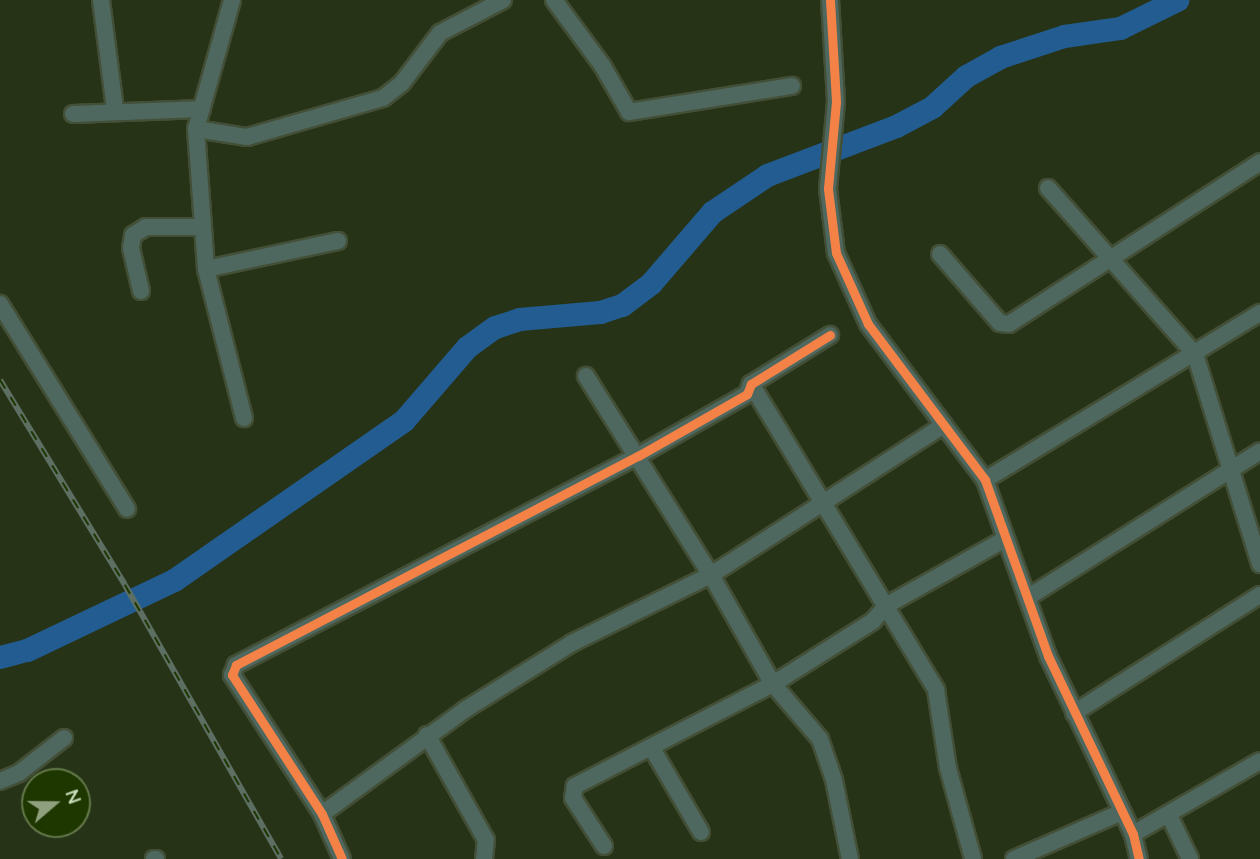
<!DOCTYPE html>
<style>
body{margin:0}
#map{position:relative;width:1260px;height:859px;overflow:hidden;background:#273317;font-family:Quicksand,sans-serif}
div>[style]{position:absolute}
.river>*{height:23px;margin:-11.5px;padding:0 11.5px;transform-origin:11.5px;border-radius:11.5px;background:#225c90}
.roads{filter:drop-shadow(2px 0 #434f36) drop-shadow(-2px 0 #434f36) drop-shadow(0 2px #434f36) drop-shadow(0 -2px #434f36)}
.minor>*{height:16px;margin:-8px;padding:0 8px;transform-origin:8px;border-radius:8px;background:#4e685f}
.rail>*{height:6px;margin-top:-3px;transform-origin:0;background:repeating-linear-gradient(90deg,#1e3600 0 10px,#5d6e62 0 20px);box-sizing:border-box;border-block:2px solid #5d6e62}
.cycleway>*{height:9px;margin:-4.5px;padding:0 4.5px;transform-origin:4.5px;border-radius:4.5px;background:#f48246}
span{translate:-50% -50%;white-space:nowrap;text-align:center;line-height:1.15;-webkit-text-stroke:6px #1e3600;paint-order:stroke}
.north{position:absolute;left:21px;top:768px;width:70px;height:70px;box-sizing:border-box;background:#1e3600;border:2px solid #627849;border-radius:50%;rotate:70deg;font-size:19px;font-weight:700;line-height:28px;text-align:center;color:#c7dab7}
.north::after{content:'';display:block;margin:auto;width:24px;height:32px;background:#8fa07f;clip-path:polygon(50% 0,100% 100%,50% 72%,0 100%)}
</style>
<div id="map">
<div class="river">
<i style="left:0;top:657px;width:28px;rotate:-15deg"></i>
<i style="left:27px;top:650px;width:163px;rotate:-25.5deg"></i>
<i style="left:174px;top:580px;width:280px;rotate:-34.8deg"></i>
<i style="left:404px;top:420px;width:96px;rotate:-49.2deg"></i>
<i style="left:467px;top:347px;width:34px;rotate:-36deg"></i>
<i style="left:495px;top:327px;width:25px;rotate:-18deg"></i>
<i style="left:519px;top:319px;width:81px;rotate:-4.9deg"></i>
<i style="left:600px;top:312px;width:23px;rotate:-18deg"></i>
<i style="left:622px;top:305px;width:36px;rotate:-37deg"></i>
<i style="left:651px;top:283px;width:94px;rotate:-49.3deg"></i>
<i style="left:712px;top:212px;width:66px;rotate:-33.9deg"></i>
<i style="left:767px;top:175px;width:138px;rotate:-20.8deg"></i>
<i style="left:896px;top:126px;width:41px;rotate:-27.8deg"></i>
<i style="left:932px;top:107px;width:46px;rotate:-42.4deg"></i>
<i style="left:966px;top:76px;width:39px;rotate:-29deg"></i>
<i style="left:1000px;top:57px;width:67px;rotate:-18.2deg"></i>
<i style="left:1064px;top:36px;width:57px;rotate:-8.1deg"></i>
<i style="left:1120px;top:28px;width:64px;rotate:-26.2deg"></i>
</div>
<div class="roads">
<div class="minor">
<i style="left:101px;top:0;width:111px;rotate:82.7deg"></i>
<i style="left:232px;top:0;width:134px;rotate:105.6deg"></i>
<i style="left:196px;top:129px;width:140px;rotate:85.9deg"></i>
<i style="left:206px;top:269px;width:154px;rotate:75.7deg"></i>
<i style="left:554px;top:0;width:81px;rotate:53.6deg"></i>
<i style="left:602px;top:65px;width:54px;rotate:60.1deg"></i>
<i style="left:629px;top:112px;width:165px;rotate:-9.1deg"></i>
<i style="left:830px;top:0;width:102px;rotate:86.6deg"></i>
<i style="left:836px;top:102px;width:87px;rotate:95.3deg"></i>
<i style="left:828px;top:189px;width:64px;rotate:82.9deg"></i>
<i style="left:836px;top:253px;width:78px;rotate:65.7deg"></i>
<i style="left:868px;top:324px;width:195px;rotate:53.1deg"></i>
<i style="left:985px;top:480px;width:187px;rotate:70.3deg"></i>
<i style="left:1048px;top:656px;width:197px;rotate:64.5deg"></i>
<i style="left:1133px;top:834px;width:26px;rotate:77deg"></i>
<i style="left:73px;top:114px;width:129px;rotate:-2.2deg"></i>
<i style="left:196px;top:129px;width:52px;rotate:8.9deg"></i>
<i style="left:247px;top:137px;width:141px;rotate:-16deg"></i>
<i style="left:383px;top:98px;width:24px;rotate:-38deg"></i>
<i style="left:402px;top:83px;width:63px;rotate:-52.8deg"></i>
<i style="left:440px;top:33px;width:71px;rotate:-27.6deg"></i>
<i style="left:1048px;top:188px;width:222px;rotate:48.5deg"></i>
<i style="left:1195px;top:354px;width:220px;rotate:72.8deg"></i>
<i style="left:940px;top:254px;width:91px;rotate:49deg"></i>
<i style="left:1000px;top:323px;width:9px;rotate:6deg"></i>
<i style="left:1009px;top:324px;width:299px;rotate:-32.8deg"></i>
<i style="left:206px;top:269px;width:135px;rotate:-12deg"></i>
<i style="left:141px;top:291px;width:44px;rotate:-103.1deg"></i>
<i style="left:131px;top:248px;width:13px;rotate:-81deg"></i>
<i style="left:133px;top:235px;width:15px;rotate:-32deg"></i>
<i style="left:146px;top:227px;width:57px"></i>
<i style="left:0;top:304px;width:241px;rotate:58.2deg"></i>
<i style="left:586px;top:376px;width:235px;rotate:57.9deg"></i>
<i style="left:711px;top:575px;width:125px;rotate:60.4deg"></i>
<i style="left:773px;top:684px;width:72px;rotate:49.5deg"></i>
<i style="left:820px;top:739px;width:43px;rotate:71.1deg"></i>
<i style="left:834px;top:780px;width:81px;rotate:78.6deg"></i>
<i style="left:751px;top:384px;width:358px;rotate:58.8deg"></i>
<i style="left:936px;top:690px;width:79px;rotate:81.3deg"></i>
<i style="left:948px;top:768px;width:94px;rotate:74.6deg"></i>
<i style="left:985px;top:480px;width:322px;rotate:-31.3deg"></i>
<i style="left:1027px;top:598px;width:275px;rotate:-32.2deg"></i>
<i style="left:1074px;top:713px;width:220px;rotate:-32.4deg"></i>
<i style="left:427px;top:735px;width:120px;rotate:60.7deg"></i>
<i style="left:486px;top:840px;width:19px;rotate:96deg"></i>
<i style="left:653px;top:750px;width:95px;rotate:59.7deg"></i>
<i style="left:0;top:781px;width:21px;rotate:-23deg"></i>
<i style="left:19px;top:773px;width:57px;rotate:-37.9deg"></i>
<i style="left:322px;top:814px;width:178px;rotate:-36.1deg"></i>
<i style="left:466px;top:709px;width:125px;rotate:-31.9deg"></i>
<i style="left:572px;top:643px;width:155px;rotate:-26.1deg"></i>
<i style="left:711px;top:575px;width:277px;rotate:-32.8deg"></i>
<i style="left:1169px;top:815px;width:49px;rotate:64.5deg"></i>
<i style="left:1133px;top:834px;width:146px;rotate:-29.9deg"></i>
<i style="left:604px;top:846px;width:57px;rotate:-122.9deg"></i>
<i style="left:573px;top:798px;width:12px;rotate:-81deg"></i>
<i style="left:575px;top:786px;width:223px;rotate:-27.3deg"></i>
<i style="left:773px;top:684px;width:118px;rotate:-32.2deg"></i>
<i style="left:873px;top:621px;width:21px;rotate:-49deg"></i>
<i style="left:887px;top:605px;width:135px;rotate:-29.2deg"></i>
<i style="left:154px;top:859px;width:2px"></i>
<i style="left:342px;top:859px;width:49px;rotate:-114deg"></i>
<i style="left:322px;top:814px;width:166px;rotate:-122.9deg"></i>
<i style="left:232px;top:675px;width:11px;rotate:-68deg"></i>
<i style="left:236px;top:665px;width:453px;rotate:-27.5deg"></i>
<i style="left:638px;top:456px;width:125px;rotate:-29.6deg"></i>
<i style="left:747px;top:394px;width:11px;rotate:-68deg"></i>
<i style="left:751px;top:384px;width:93px;rotate:-31.8deg"></i>
<i style="left:1014px;top:859px;width:118px;rotate:-23.5deg"></i>
</div>
</div>
<div class="rail">
<i style="left:0;top:380px;width:240px;rotate:58.6deg"></i>
<i style="left:125px;top:585px;width:315px;rotate:60.3deg"></i>
</div>
<div class="cycleway">
<i style="left:830px;top:0;width:102px;rotate:86.6deg"></i>
<i style="left:836px;top:102px;width:87px;rotate:95.3deg"></i>
<i style="left:828px;top:189px;width:64px;rotate:82.9deg"></i>
<i style="left:836px;top:253px;width:78px;rotate:65.7deg"></i>
<i style="left:868px;top:324px;width:195px;rotate:53.1deg"></i>
<i style="left:985px;top:480px;width:187px;rotate:70.3deg"></i>
<i style="left:1048px;top:656px;width:197px;rotate:64.5deg"></i>
<i style="left:1133px;top:834px;width:26px;rotate:77deg"></i>
<i style="left:342px;top:859px;width:49px;rotate:-114deg"></i>
<i style="left:322px;top:814px;width:166px;rotate:-122.9deg"></i>
<i style="left:232px;top:675px;width:11px;rotate:-68deg"></i>
<i style="left:236px;top:665px;width:453px;rotate:-27.5deg"></i>
<i style="left:638px;top:456px;width:125px;rotate:-29.6deg"></i>
<i style="left:747px;top:394px;width:11px;rotate:-68deg"></i>
<i style="left:751px;top:384px;width:93px;rotate:-31.8deg"></i>
</div>
<div class="north">N</div>
</div>
